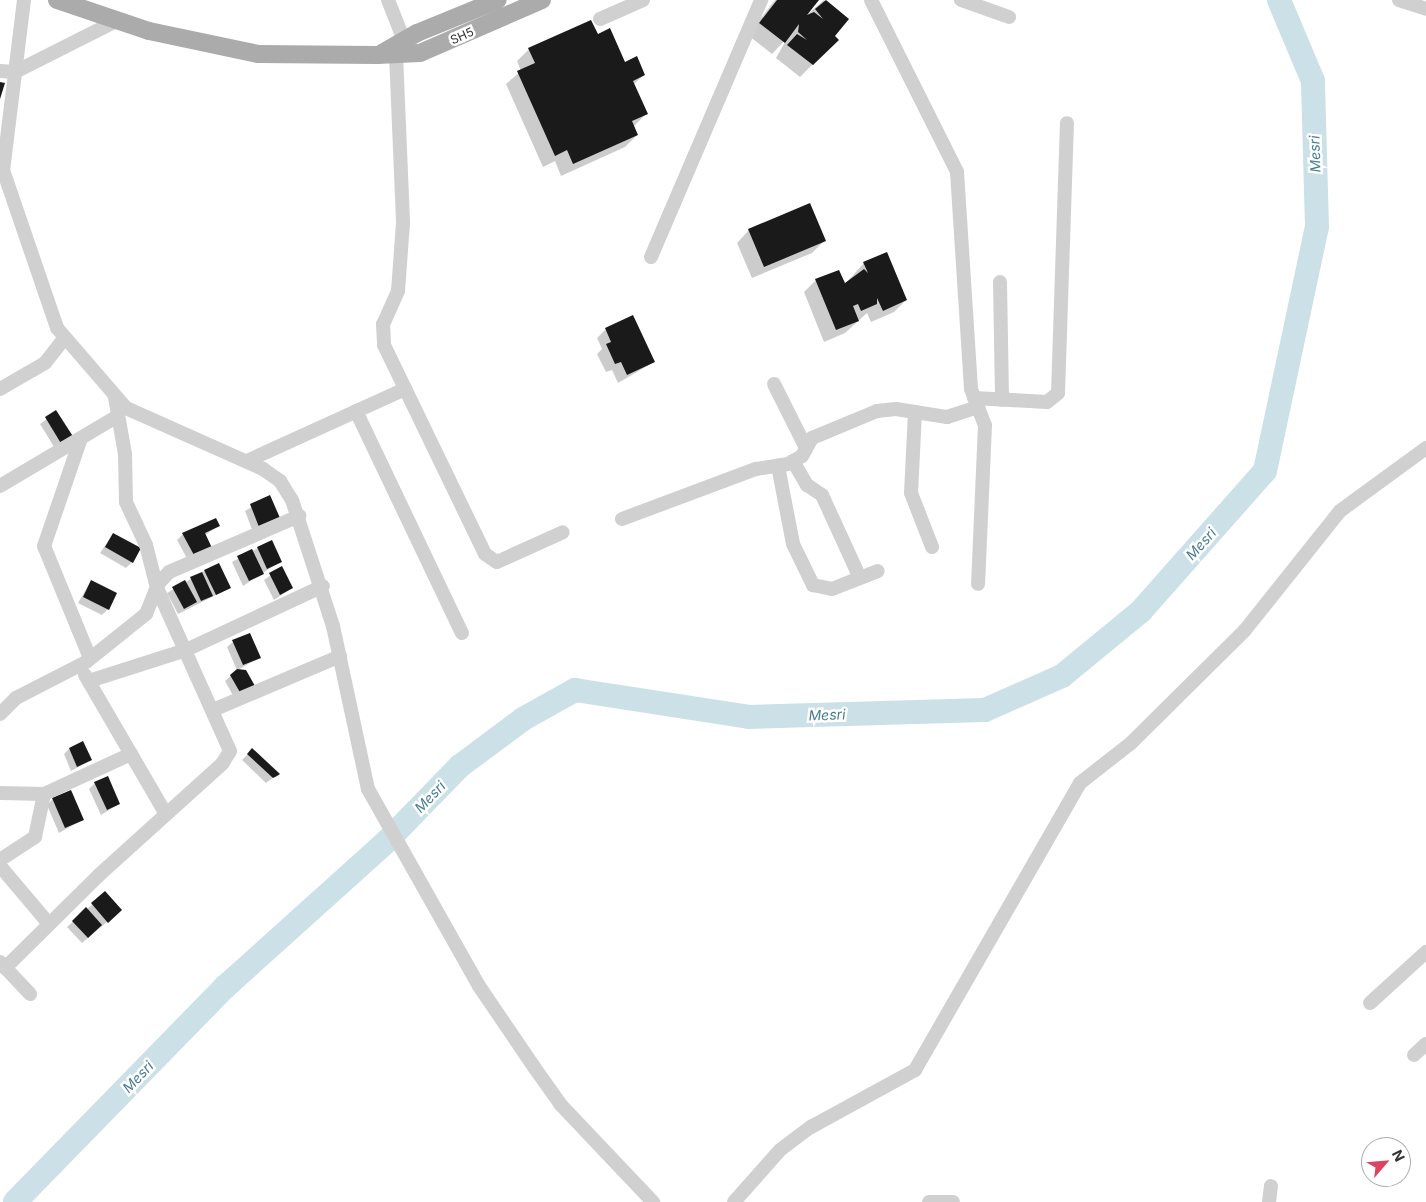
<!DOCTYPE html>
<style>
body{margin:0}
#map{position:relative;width:1426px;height:1202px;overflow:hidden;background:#fff;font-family:Inter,sans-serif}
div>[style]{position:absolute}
.shadow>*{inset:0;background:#0003}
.river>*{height:24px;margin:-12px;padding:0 12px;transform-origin:12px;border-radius:12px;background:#cbe1e7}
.building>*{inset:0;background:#1a1a1a}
.minor>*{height:14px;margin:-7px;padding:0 7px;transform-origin:7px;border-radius:7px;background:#d0d0d0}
.major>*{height:18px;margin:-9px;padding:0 9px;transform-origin:9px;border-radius:9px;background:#ababab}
span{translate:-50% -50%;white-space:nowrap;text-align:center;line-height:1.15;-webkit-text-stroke:5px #fff;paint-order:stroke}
.street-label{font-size:12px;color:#333}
.water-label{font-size:14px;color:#457d90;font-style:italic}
.north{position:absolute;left:1361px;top:1137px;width:50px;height:50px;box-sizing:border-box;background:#fff;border:1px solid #adadad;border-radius:50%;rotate:63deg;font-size:14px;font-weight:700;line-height:20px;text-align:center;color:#333}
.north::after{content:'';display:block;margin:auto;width:18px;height:22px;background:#d94565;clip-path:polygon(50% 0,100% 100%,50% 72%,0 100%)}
</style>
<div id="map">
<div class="shadow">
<i style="clip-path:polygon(775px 0,817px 0,802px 19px,824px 0,847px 19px,834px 36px,837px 40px,800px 77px,776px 58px,788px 37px,772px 54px,748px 35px)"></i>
<i style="clip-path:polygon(591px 21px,597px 36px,625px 63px,644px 75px,633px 85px,646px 114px,634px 126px,637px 135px,625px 147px,561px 176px,555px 161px,543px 167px,506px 84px,521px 71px,517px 61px,529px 49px)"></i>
<i style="clip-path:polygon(749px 230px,824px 241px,812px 253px,752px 278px,737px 243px)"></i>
<i style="clip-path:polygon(864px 263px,906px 300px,894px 312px,871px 322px,867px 313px,845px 333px,824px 342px,804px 292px,816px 280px,844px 285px)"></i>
<i style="clip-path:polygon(606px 329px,654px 362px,618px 383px,612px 370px,606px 372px,597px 354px,602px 349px,597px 338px)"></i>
<i style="clip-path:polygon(56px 412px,66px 444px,56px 450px,40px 424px)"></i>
<i style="clip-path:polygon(269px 497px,278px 518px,253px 532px,245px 511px)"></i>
<i style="clip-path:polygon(218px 526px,204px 536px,211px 548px,189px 562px,177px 540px,183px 534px)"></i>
<i style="clip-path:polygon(113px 534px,132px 562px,126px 568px,100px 553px)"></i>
<i style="clip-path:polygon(258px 548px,281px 561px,243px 586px,232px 562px)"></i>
<i style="clip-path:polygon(281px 568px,292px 588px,274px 600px,264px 580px)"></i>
<i style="clip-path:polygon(204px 571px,230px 588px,178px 614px,167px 593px)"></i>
<i style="clip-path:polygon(91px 581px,108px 609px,102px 615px,78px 603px)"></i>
<i style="clip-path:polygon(233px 642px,260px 657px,238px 670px,253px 686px,235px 699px,225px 681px,237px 670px,227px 647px)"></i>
<i style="clip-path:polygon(69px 749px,91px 760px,71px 771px,64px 754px)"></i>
<i style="clip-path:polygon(252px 750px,278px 774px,266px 783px,242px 760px)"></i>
<i style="clip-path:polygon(95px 783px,119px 804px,101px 815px,89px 789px)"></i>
<i style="clip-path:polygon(53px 799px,82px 820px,59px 833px,47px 805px)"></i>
<i style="clip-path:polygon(105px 893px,114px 916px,82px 943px,67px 927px)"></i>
</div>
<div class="river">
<i style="left:15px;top:1202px;width:301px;rotate:-45.7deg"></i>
<i style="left:225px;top:987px;width:218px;rotate:-42deg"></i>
<i style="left:387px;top:841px;width:105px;rotate:-45.8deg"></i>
<i style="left:460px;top:766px;width:79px;rotate:-36.7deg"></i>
<i style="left:523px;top:719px;width:60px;rotate:-29.1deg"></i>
<i style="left:575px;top:690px;width:176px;rotate:8.8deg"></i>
<i style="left:749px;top:717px;width:236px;rotate:-1.7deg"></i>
<i style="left:985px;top:710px;width:84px;rotate:-23.8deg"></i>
<i style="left:1062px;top:676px;width:102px;rotate:-39.4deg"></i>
<i style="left:1141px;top:611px;width:187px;rotate:-48.5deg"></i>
<i style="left:1265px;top:471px;width:249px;rotate:-78deg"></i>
<i style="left:1317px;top:227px;width:146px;rotate:-91.6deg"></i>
<i style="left:1313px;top:81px;width:88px;rotate:-112.8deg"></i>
</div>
<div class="building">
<i style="clip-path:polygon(777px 0,819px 0,807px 15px,814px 12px,823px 19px,815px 9px,826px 0,849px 19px,835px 36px,839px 40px,813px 65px,787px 45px,797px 34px,807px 40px,798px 32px,799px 24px,785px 43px,759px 23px)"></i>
<i style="clip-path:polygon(591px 20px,598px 34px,610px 28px,625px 62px,637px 56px,645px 75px,633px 81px,648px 114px,632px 121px,638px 135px,573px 164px,567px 150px,555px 156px,517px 71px,535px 63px,528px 48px)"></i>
<i style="clip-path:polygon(0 82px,5px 83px,0 99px)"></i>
<i style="clip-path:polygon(810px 203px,826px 241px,764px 267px,748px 229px)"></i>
<i style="clip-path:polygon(887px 252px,907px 300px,883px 311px,877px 298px,877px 304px,861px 311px,858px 304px,853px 306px,859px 321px,836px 330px,815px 279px,839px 270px,845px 283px,864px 269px,868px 273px,863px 262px)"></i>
<i style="clip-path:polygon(633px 315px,655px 362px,627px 375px,621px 362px,615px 364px,606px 344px,611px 342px,605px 328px)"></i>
<i style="clip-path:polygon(56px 410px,74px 438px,62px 445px,45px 417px)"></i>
<i style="clip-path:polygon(270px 495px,280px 518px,259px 527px,250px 504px)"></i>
<i style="clip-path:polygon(216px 518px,220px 526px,205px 533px,212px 548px,195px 557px,182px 533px)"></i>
<i style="clip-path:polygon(113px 533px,141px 548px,133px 563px,105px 547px)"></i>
<i style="clip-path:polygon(272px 540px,282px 562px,267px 569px,257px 547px)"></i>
<i style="clip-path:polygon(252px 549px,264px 574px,249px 581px,237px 556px)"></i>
<i style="clip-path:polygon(219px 563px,231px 588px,216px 595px,204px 570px)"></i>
<i style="clip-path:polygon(282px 566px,293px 588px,280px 595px,269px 573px)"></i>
<i style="clip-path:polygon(202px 572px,213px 596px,201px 601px,190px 577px)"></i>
<i style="clip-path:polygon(91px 580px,117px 593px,109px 610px,83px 597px)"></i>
<i style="clip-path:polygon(185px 580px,197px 602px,184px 609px,172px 587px)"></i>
<i style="clip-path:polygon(250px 633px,261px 658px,243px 665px,232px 640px)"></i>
<i style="clip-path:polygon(237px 669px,246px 670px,255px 686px,241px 694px,230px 675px)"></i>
<i style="clip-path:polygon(83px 741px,92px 760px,77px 767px,69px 748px)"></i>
<i style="clip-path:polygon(252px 748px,280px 774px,277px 776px,273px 778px,247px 754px)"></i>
<i style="clip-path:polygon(108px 776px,120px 804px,107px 810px,94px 782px)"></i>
<i style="clip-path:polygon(71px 790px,84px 820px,65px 828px,52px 798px)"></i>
<i style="clip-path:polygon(105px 891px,122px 910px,108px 923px,91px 903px)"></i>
<i style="clip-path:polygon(86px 907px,102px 925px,88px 938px,72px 921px)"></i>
</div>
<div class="minor">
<i style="left:24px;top:0;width:171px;rotate:97deg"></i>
<i style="left:3px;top:170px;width:167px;rotate:71.1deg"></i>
<i style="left:57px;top:328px;width:106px;rotate:49.2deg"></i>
<i style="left:126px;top:408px;width:150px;rotate:24deg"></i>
<i style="left:263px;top:469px;width:21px;rotate:35deg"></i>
<i style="left:280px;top:481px;width:22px;rotate:58deg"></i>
<i style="left:292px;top:500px;width:133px;rotate:72deg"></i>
<i style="left:333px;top:626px;width:167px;rotate:77.9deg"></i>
<i style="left:368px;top:789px;width:226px;rotate:60.6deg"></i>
<i style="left:479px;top:986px;width:98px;rotate:55.8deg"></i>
<i style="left:534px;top:1067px;width:47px;rotate:54.6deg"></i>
<i style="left:561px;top:1105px;width:134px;rotate:46.5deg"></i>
<i style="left:388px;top:0;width:52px;rotate:68.4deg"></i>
<i style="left:871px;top:0;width:192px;rotate:63.4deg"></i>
<i style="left:957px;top:172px;width:217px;rotate:86.3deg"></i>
<i style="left:971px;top:389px;width:39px;rotate:69deg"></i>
<i style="left:985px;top:425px;width:159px;rotate:92.5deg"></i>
<i style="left:961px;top:0;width:51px;rotate:19.5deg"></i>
<i style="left:1399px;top:0;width:28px;rotate:18deg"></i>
<i style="left:600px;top:19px;width:47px;rotate:-23.8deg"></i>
<i style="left:396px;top:54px;width:169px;rotate:87.6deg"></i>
<i style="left:403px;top:223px;width:68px;rotate:94.2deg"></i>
<i style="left:398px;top:291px;width:36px;rotate:114deg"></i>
<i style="left:383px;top:324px;width:21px;rotate:87deg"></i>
<i style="left:384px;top:345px;width:232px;rotate:64.2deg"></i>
<i style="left:485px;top:554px;width:14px;rotate:34deg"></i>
<i style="left:497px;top:562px;width:72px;rotate:-24.4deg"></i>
<i style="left:0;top:71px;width:15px;rotate:4deg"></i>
<i style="left:15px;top:72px;width:111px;rotate:-26.8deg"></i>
<i style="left:651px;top:257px;width:280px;rotate:-66.8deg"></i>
<i style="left:1000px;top:282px;width:118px;rotate:89deg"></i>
<i style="left:774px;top:384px;width:72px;rotate:63.4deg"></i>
<i style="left:0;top:389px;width:52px;rotate:-30deg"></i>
<i style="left:45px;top:363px;width:31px;rotate:-52deg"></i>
<i style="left:974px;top:398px;width:73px;rotate:3.1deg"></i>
<i style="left:1047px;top:402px;width:14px;rotate:-39deg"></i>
<i style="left:1058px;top:393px;width:270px;rotate:-88.1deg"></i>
<i style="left:356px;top:411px;width:246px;rotate:64.5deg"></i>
<i style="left:915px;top:412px;width:81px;rotate:92.8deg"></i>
<i style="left:911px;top:493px;width:58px;rotate:68.7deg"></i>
<i style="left:80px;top:441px;width:111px;rotate:108.9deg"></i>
<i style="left:44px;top:546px;width:121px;rotate:67.7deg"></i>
<i style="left:247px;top:461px;width:174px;rotate:-24.5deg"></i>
<i style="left:793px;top:461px;width:28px;rotate:60deg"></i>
<i style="left:807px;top:485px;width:18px;rotate:34deg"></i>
<i style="left:822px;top:495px;width:91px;rotate:65.4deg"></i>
<i style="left:778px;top:466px;width:79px;rotate:79.1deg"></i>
<i style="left:793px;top:544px;width:46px;rotate:64deg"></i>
<i style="left:813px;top:585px;width:19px;rotate:12deg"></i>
<i style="left:832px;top:589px;width:49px;rotate:-21.4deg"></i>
<i style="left:0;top:486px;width:137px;rotate:-30.7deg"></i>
<i style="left:622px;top:519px;width:143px;rotate:-20.5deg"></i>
<i style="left:756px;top:469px;width:32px;rotate:-9deg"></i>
<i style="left:788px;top:464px;width:16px;rotate:-30deg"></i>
<i style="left:802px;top:456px;width:21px;rotate:-61deg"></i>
<i style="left:812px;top:438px;width:70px;rotate:-22.6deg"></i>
<i style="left:877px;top:411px;width:19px;rotate:-6deg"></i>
<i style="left:896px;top:409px;width:52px;rotate:8.9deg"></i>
<i style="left:947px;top:417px;width:33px;rotate:-18deg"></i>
<i style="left:85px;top:675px;width:161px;rotate:59.8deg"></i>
<i style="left:89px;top:681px;width:102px;rotate:-17.7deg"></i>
<i style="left:186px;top:650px;width:151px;rotate:-25deg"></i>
<i style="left:213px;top:710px;width:138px;rotate:-23deg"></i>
<i style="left:0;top:714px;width:23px;rotate:-45deg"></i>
<i style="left:16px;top:698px;width:79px;rotate:-27.2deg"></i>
<i style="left:86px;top:662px;width:77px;rotate:-38.7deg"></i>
<i style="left:146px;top:614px;width:32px;rotate:-68deg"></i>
<i style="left:158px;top:584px;width:16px;rotate:-47deg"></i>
<i style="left:169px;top:572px;width:142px;rotate:-23.3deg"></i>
<i style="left:0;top:793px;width:44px;rotate:1.3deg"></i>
<i style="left:44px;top:794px;width:96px;rotate:-24.7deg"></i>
<i style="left:0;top:860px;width:42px;rotate:-33.3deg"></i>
<i style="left:35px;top:837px;width:44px;rotate:-78.2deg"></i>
<i style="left:0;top:866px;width:76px;rotate:49.8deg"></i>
<i style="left:0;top:962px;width:44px;rotate:46.8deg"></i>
<i style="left:5px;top:968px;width:132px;rotate:-44.7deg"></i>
<i style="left:99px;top:875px;width:166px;rotate:-42.1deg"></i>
<i style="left:222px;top:764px;width:15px;rotate:-58deg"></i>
<i style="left:230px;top:751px;width:179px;rotate:-114.1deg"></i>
<i style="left:157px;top:588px;width:44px;rotate:-104.3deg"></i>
<i style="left:146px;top:545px;width:47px;rotate:-114.9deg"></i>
<i style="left:126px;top:502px;width:48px;rotate:-91.2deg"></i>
<i style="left:125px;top:454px;width:58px;rotate:-100deg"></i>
<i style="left:1370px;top:1003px;width:76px;rotate:-42.3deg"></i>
<i style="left:1414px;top:1055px;width:16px;rotate:-43deg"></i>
<i style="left:734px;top:1202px;width:69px;rotate:-48.5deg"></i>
<i style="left:780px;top:1150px;width:39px;rotate:-37deg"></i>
<i style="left:811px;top:1127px;width:119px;rotate:-28.7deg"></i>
<i style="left:915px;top:1070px;width:331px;rotate:-60.1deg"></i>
<i style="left:1080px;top:783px;width:65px;rotate:-38.1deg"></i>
<i style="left:1131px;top:743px;width:161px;rotate:-44.7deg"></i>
<i style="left:1245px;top:630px;width:152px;rotate:-51.4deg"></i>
<i style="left:1340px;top:511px;width:107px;rotate:-36.2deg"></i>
<i style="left:929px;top:1202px;width:24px"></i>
<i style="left:1269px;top:1202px;width:16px;rotate:-83deg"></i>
</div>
<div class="major">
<i style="left:57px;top:0;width:97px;rotate:18.6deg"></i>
<i style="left:149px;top:31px;width:111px;rotate:11.9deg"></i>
<i style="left:258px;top:54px;width:119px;rotate:0.5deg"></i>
<i style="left:377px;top:55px;width:43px;rotate:-2.7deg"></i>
<i style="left:420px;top:53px;width:133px;rotate:-23.5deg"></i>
<i style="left:382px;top:53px;width:40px;rotate:-29.7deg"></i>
<i style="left:417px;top:33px;width:87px;rotate:-22.2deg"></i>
</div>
<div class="street-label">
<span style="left:462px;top:36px;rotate:-24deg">SH5</span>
</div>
<div class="water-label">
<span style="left:1315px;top:154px;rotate:-92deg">Mesri</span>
<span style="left:1201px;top:544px;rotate:-48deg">Mesri</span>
<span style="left:827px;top:715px;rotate:-2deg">Mesri</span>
<span style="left:430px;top:797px;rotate:-46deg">Mesri</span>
<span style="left:138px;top:1077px;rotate:-46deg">Mesri</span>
</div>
<div class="north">N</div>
</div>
